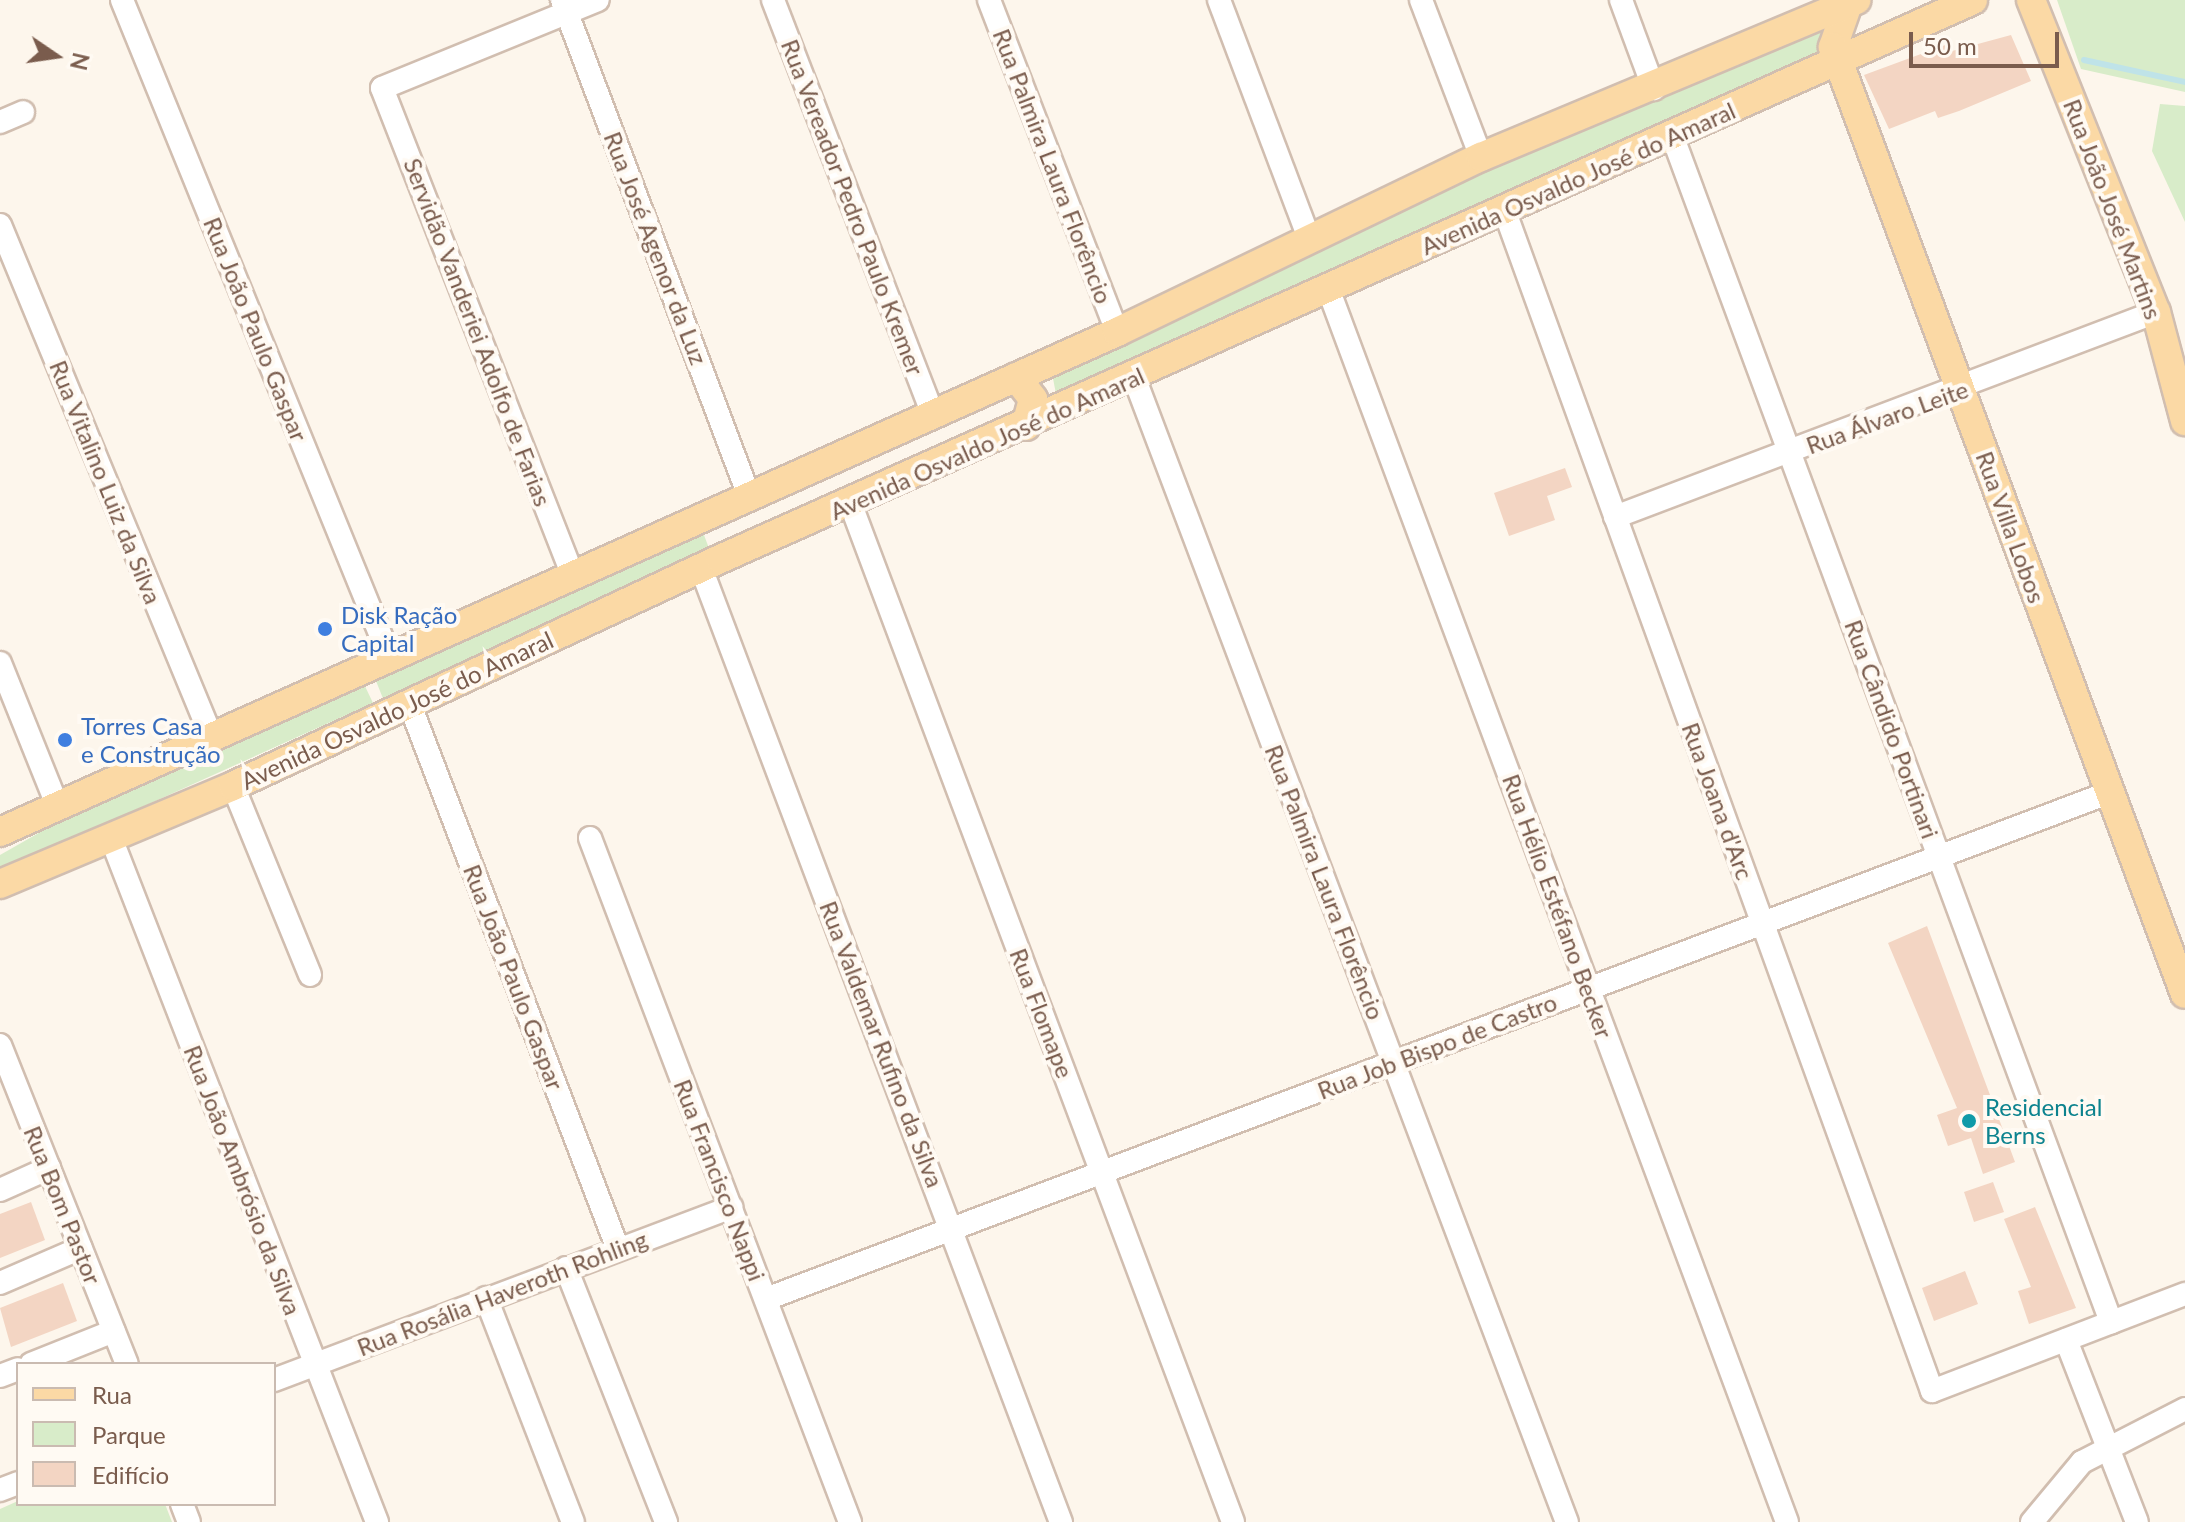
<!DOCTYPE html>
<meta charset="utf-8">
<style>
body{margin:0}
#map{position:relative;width:2185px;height:1522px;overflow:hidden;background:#fdf6ec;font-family:Lato,sans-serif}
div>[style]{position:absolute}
.green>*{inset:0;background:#d8ecc9}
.stream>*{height:6px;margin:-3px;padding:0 3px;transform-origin:3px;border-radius:3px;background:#bfe3e8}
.building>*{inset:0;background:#f3d5c3}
.roads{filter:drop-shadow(2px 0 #d1beb0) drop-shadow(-2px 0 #d1beb0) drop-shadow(0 2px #d1beb0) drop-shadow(0 -2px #d1beb0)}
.minor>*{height:22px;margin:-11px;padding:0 11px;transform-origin:11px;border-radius:11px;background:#fff}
.major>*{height:28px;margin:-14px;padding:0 14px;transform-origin:14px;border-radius:14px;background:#fbd9a5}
.dots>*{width:22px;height:22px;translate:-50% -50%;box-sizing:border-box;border:4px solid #fffaf3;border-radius:50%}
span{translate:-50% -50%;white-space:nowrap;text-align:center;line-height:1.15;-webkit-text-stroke:8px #fffaf3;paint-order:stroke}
.street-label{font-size:24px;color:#7a5c4d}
.shop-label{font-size:24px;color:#366cbe}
.left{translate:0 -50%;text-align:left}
.culture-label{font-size:24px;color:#0d838f}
.legend{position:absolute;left:16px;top:1362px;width:260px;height:144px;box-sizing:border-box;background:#fffaf3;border:2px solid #cabbb1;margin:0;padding:10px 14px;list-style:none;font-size:24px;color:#7a5c4d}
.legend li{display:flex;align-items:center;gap:16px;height:40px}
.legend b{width:40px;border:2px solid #cabbb1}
.north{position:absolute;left:16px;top:16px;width:80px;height:80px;-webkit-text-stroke:6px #fffaf3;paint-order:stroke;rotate:103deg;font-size:22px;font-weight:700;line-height:32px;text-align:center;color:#7a5c4d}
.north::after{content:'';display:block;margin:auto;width:28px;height:36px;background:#7a5c4d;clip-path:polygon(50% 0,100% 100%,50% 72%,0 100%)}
.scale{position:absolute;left:1909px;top:32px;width:150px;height:36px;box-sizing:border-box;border:4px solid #7a5c4d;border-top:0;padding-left:10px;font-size:24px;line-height:28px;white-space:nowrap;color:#7a5c4d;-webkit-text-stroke:6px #fffaf3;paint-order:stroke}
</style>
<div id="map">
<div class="green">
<i style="clip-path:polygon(2057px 0,2185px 0,2185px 92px,2081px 69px)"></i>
<i style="clip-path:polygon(1837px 14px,1823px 50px,1056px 394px,1051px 368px)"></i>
<i style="clip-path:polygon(2160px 104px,2185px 106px,2185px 222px,2152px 151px)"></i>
<i style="clip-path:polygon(701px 527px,710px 551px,384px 701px,374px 676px)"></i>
<i style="clip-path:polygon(363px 682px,373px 703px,0 871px,0 855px,102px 797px)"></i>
<i style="clip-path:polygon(18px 1501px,165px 1504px,172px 1522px,0 1522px,0 1509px)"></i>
</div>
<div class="stream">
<i style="left:2084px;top:60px;width:103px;rotate:12.3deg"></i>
</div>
<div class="building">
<i style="clip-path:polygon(2011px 35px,2031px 81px,1959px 111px,1938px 118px,1935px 111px,1889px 129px,1864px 75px,1948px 44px,1952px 51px)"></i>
<i style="clip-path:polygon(1565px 468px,1572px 487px,1547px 496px,1555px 520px,1509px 536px,1494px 493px)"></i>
<i style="clip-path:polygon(1927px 926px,2015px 1162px,1983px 1174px,1971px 1138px,1948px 1146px,1937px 1115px,1957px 1108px,1888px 943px)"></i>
<i style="clip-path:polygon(1993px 1182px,2004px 1212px,1974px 1222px,1964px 1192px)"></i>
<i style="clip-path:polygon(31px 1202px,45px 1240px,0 1258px,0 1214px)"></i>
<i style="clip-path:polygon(2035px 1207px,2076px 1308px,2029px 1324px,2018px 1291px,2031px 1287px,2004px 1219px)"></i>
<i style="clip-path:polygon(1965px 1271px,1978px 1304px,1934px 1321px,1922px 1288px)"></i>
<i style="clip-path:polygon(63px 1283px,77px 1321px,11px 1347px,0 1308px)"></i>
</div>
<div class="roads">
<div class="minor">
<i style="left:122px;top:0;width:710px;rotate:67.84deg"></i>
<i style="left:562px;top:0;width:530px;rotate:69.34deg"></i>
<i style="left:773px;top:0;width:444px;rotate:68.9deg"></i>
<i style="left:989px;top:0;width:356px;rotate:68.9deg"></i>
<i style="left:1219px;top:0;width:258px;rotate:69.3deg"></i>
<i style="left:1421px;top:0;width:168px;rotate:69.1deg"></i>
<i style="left:1621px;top:0;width:95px;rotate:69.7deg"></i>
<i style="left:0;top:122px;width:25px;rotate:-23deg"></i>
<i style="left:1672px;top:135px;width:1266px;rotate:69.7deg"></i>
<i style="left:1505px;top:212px;width:1254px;rotate:70.09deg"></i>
<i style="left:1932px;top:1391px;width:271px;rotate:-21deg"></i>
<i style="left:0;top:225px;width:555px;rotate:67.55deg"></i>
<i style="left:1329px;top:291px;width:1313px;rotate:69.59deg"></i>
<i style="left:1134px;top:377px;width:1224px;rotate:69.29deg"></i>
<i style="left:851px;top:505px;width:1086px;rotate:69.41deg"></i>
<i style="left:1615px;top:517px;width:579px;rotate:-20.75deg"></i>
<i style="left:701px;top:568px;width:1020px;rotate:69.33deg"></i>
<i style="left:573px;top:576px;width:524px;rotate:-111.38deg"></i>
<i style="left:382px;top:88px;width:233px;rotate:-22.2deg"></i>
<i style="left:0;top:663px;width:155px;rotate:68.1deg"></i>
<i style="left:410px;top:705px;width:582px;rotate:69.08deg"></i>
<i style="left:233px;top:786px;width:204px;rotate:67.8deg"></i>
<i style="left:111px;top:838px;width:734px;rotate:68.75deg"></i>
<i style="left:590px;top:838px;width:732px;rotate:69.19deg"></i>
<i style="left:0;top:1045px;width:343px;rotate:68.3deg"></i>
<i style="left:0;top:1190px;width:54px;rotate:-24.2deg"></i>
<i style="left:566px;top:1268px;width:273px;rotate:68.5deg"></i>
<i style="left:0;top:1283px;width:88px;rotate:-23.4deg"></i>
<i style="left:486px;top:1298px;width:240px;rotate:68.8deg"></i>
<i style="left:766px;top:1299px;width:1434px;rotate:-20.66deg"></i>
<i style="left:2066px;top:1340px;width:195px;rotate:68.7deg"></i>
<i style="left:31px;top:1364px;width:89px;rotate:-21.7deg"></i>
<i style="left:0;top:1376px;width:19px;rotate:-21deg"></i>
<i style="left:274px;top:1380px;width:489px;rotate:-20.7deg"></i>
<i style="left:0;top:1490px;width:19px;rotate:-21deg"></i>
<i style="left:182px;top:1504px;width:19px;rotate:69deg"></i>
<i style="left:2032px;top:1522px;width:78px;rotate:-50.2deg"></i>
<i style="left:2082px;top:1462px;width:116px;rotate:-27.2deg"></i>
</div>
<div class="major">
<i style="left:2031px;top:0;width:336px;rotate:68.2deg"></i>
<i style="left:2156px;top:312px;width:113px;rotate:75.1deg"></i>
<i style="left:1848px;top:4px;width:46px;rotate:109.2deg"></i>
<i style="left:1833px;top:47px;width:1010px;rotate:69.61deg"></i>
<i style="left:1016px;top:377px;width:28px;rotate:52deg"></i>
<i style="left:1033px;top:399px;width:28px;rotate:105deg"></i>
<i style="left:0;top:832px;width:1224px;rotate:-24.11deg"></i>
<i style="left:1117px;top:332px;width:404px;rotate:-25.7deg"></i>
<i style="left:1481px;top:157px;width:407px;rotate:-22.7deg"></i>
<i style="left:0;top:884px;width:253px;rotate:-22.8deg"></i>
<i style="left:233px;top:786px;width:537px;rotate:-24.99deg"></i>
<i style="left:720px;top:559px;width:1372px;rotate:-24.04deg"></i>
</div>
</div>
<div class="dots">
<i style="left:325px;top:629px;background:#3f7fe0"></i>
<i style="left:65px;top:740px;background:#3f7fe0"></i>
<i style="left:1969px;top:1121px;background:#0f9aa8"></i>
</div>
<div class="street-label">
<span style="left:1053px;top:166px;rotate:69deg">Rua Palmira Laura Florêncio</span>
<span style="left:1578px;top:178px;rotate:-24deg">Avenida Osvaldo José do Amaral</span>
<span style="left:853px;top:207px;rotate:69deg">Rua Vereador Pedro Paulo Kremer</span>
<span style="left:2113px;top:209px;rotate:69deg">Rua João José Martins</span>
<span style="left:656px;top:248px;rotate:69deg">Rua José Agenor da Luz</span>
<span style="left:256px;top:329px;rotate:68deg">Rua João Paulo Gaspar</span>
<span style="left:478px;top:332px;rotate:69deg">Servidão Vanderiei Adolfo de Farias</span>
<span style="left:1887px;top:417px;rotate:-20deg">Rua Álvaro Leite</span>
<span style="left:987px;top:443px;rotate:-24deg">Avenida Osvaldo José do Amaral</span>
<span style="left:106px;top:482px;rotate:68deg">Rua Vitalino Luiz da Silva</span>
<span style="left:2011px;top:527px;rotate:70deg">Rua Villa Lobos</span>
<span style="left:397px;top:710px;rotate:-25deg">Avenida Osvaldo José do Amaral</span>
<span style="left:1892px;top:729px;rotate:70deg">Rua Cândido Portinari</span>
<span style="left:1718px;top:801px;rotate:70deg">Rua Joana d'Arc</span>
<span style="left:1325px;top:882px;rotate:69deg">Rua Palmira Laura Florêncio</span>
<span style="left:1558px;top:906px;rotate:70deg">Rua Hélio Estéfano Becker</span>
<span style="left:514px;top:977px;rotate:69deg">Rua João Paulo Gaspar</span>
<span style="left:1042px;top:1013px;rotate:69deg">Rua Flomape</span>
<span style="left:882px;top:1044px;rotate:69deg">Rua Valdemar Rufino da Silva</span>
<span style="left:1437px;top:1046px;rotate:-21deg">Rua Job Bispo de Castro</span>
<span style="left:243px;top:1180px;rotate:69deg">Rua João Ambrósio da Silva</span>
<span style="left:720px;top:1180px;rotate:69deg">Rua Francisco Nappi</span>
<span style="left:63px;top:1205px;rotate:68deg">Rua Bom Pastor</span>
<span style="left:502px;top:1293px;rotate:-21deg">Rua Rosália Haveroth Rohling</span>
</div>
<div class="shop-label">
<span class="left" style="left:341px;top:629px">Disk Ração<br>Capital</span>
<span class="left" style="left:81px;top:740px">Torres Casa<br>e Construção</span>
</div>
<div class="culture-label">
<span class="left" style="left:1985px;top:1121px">Residencial<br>Berns</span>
</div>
<ul class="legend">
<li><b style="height:10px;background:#fbd9a5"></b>Rua</li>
<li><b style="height:22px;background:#d8ecc9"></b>Parque</li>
<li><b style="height:22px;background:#f3d5c3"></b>Edifício</li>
</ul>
<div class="north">N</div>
<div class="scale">50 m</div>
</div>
